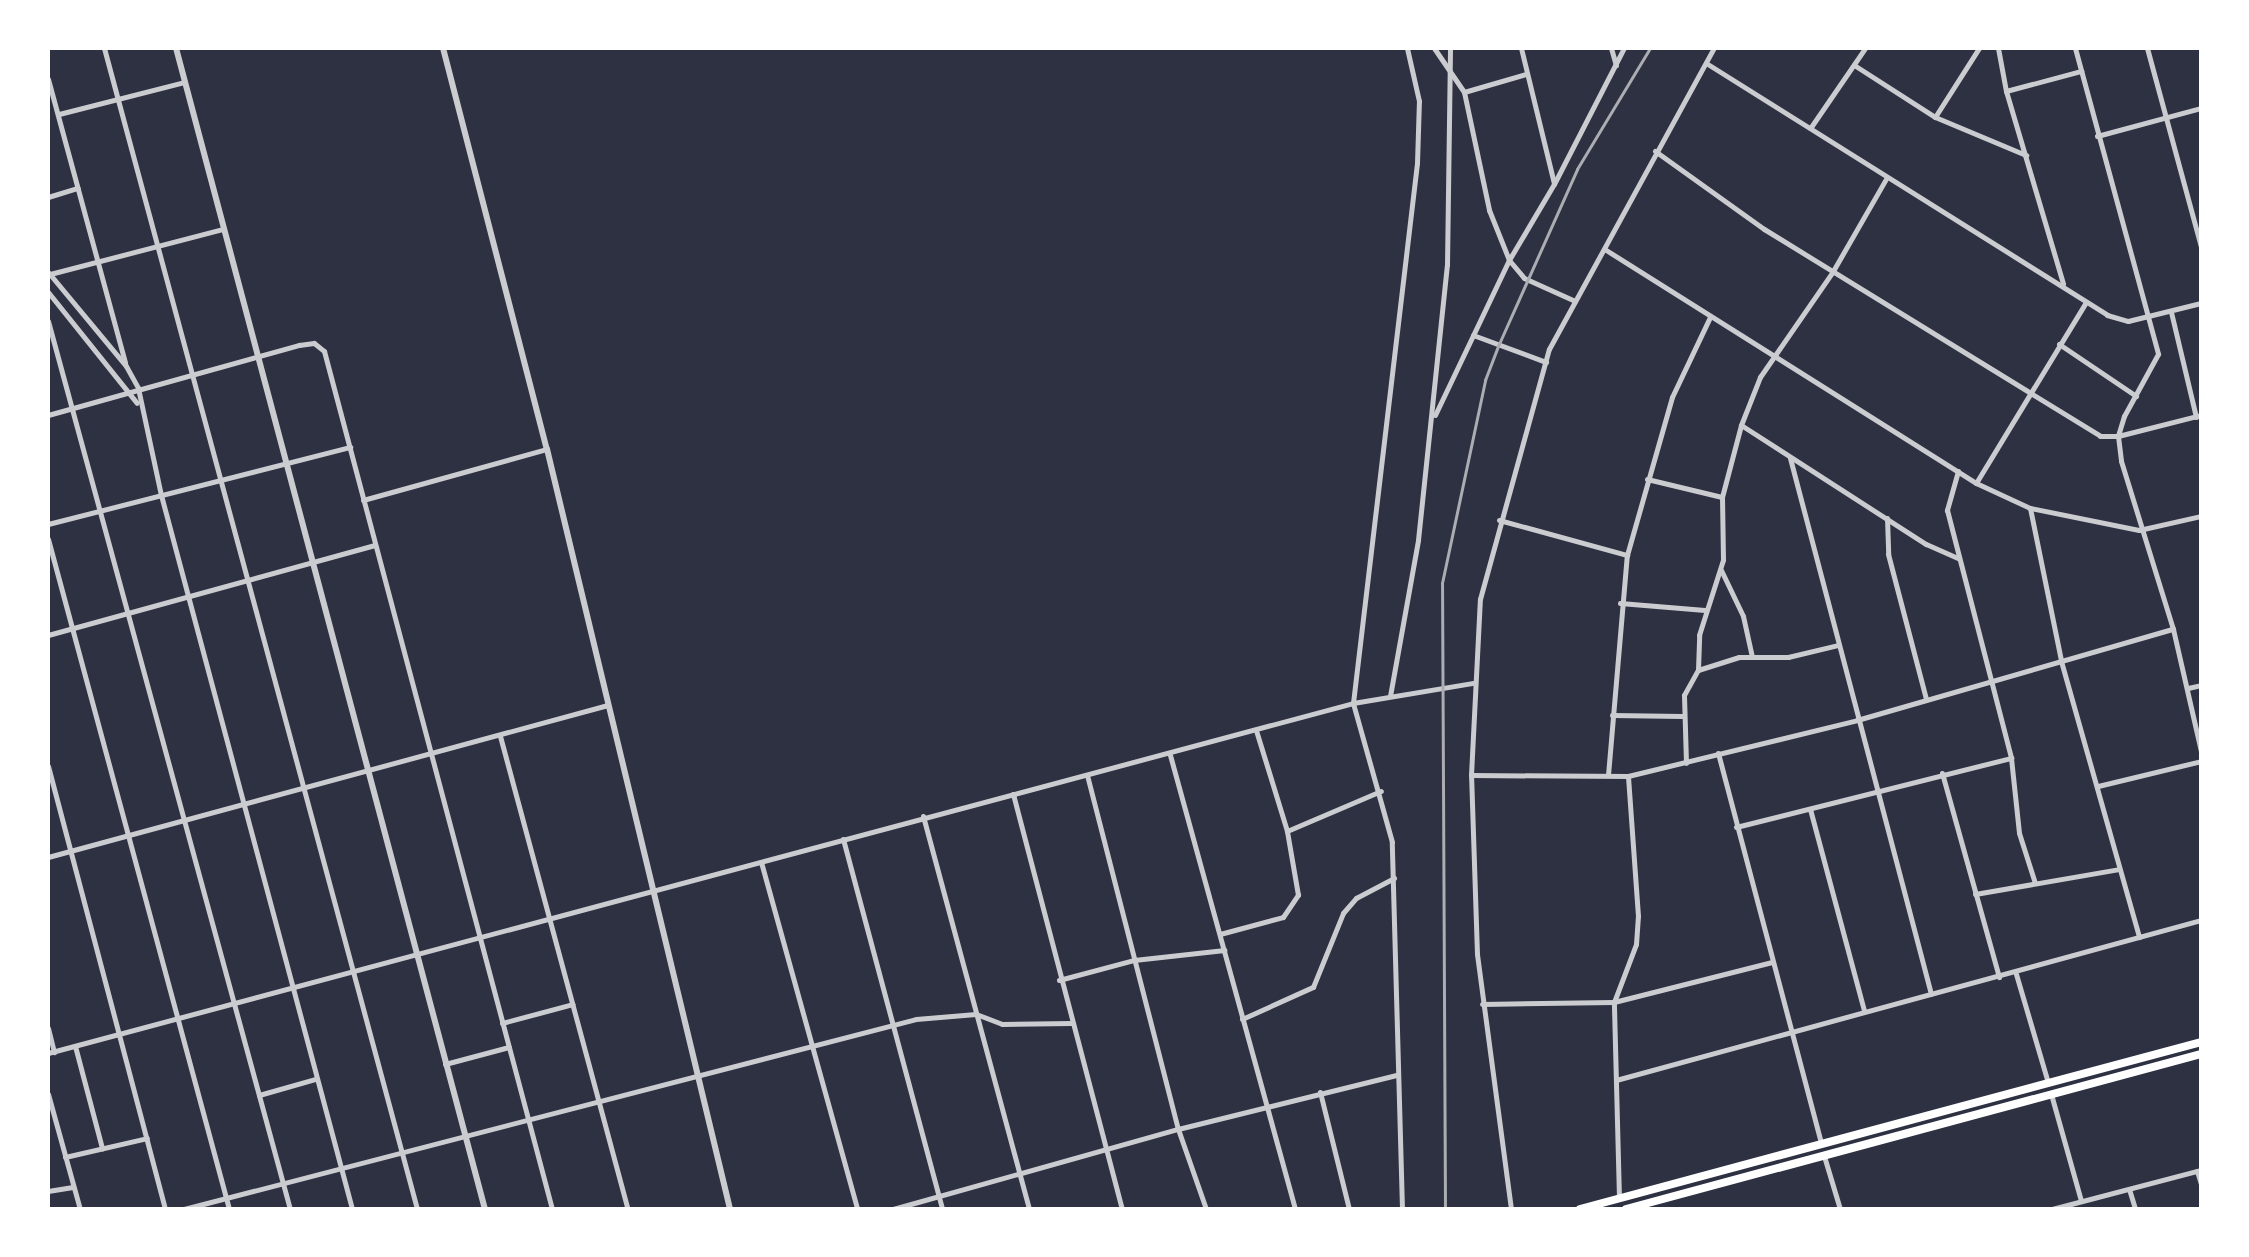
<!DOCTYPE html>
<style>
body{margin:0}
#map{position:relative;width:2249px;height:1257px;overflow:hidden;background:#2d3142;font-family:"DejaVu Sans",sans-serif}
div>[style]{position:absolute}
.minor>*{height:5px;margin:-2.5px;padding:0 2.5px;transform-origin:2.5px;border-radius:2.5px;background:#caccd0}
.tertiary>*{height:6px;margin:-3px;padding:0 3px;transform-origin:3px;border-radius:3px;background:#caccd0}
.primary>*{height:8px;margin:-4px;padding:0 4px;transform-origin:4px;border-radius:4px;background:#fff}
.rail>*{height:3px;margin:-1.5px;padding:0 1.5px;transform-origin:1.5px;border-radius:1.5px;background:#abadb3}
span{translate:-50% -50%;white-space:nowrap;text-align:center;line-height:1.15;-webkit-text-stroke:8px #fff;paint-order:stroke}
.frame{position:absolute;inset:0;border:50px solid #fff;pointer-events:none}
</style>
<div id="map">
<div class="minor">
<i style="left:104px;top:48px;width:1202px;rotate:74.91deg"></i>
<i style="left:1434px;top:48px;width:53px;rotate:55.7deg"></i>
<i style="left:1464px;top:92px;width:121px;rotate:78deg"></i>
<i style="left:1489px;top:210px;width:54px;rotate:68.2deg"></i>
<i style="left:1509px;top:260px;width:23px;rotate:50deg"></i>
<i style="left:1524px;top:278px;width:56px;rotate:24.3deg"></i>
<i style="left:1521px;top:48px;width:139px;rotate:76.3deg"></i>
<i style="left:1611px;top:48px;width:18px;rotate:74deg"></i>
<i style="left:1998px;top:48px;width:44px;rotate:79.5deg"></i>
<i style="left:2006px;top:91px;width:201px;rotate:73.5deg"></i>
<i style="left:2075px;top:48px;width:317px;rotate:74.8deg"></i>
<i style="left:2158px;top:354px;width:71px;rotate:118.7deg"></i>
<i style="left:2124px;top:416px;width:21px;rotate:107deg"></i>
<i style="left:2118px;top:436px;width:25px;rotate:83deg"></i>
<i style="left:2121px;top:461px;width:176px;rotate:72.8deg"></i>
<i style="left:2173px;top:629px;width:125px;rotate:77.1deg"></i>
<i style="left:2147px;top:48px;width:206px;rotate:74.8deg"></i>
<i style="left:1706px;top:63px;width:474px;rotate:32.1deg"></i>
<i style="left:2107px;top:315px;width:22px;rotate:16deg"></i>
<i style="left:2128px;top:321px;width:75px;rotate:-13.9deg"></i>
<i style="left:1854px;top:65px;width:96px;rotate:32.7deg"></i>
<i style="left:1935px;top:117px;width:99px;rotate:22.7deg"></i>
<i style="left:48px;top:79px;width:294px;rotate:74.8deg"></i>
<i style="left:2006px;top:91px;width:78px;rotate:-14.9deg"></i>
<i style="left:1464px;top:92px;width:65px;rotate:-16.2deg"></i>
<i style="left:59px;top:114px;width:130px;rotate:-14.3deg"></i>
<i style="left:1935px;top:117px;width:82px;rotate:-57.5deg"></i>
<i style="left:1811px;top:127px;width:96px;rotate:-55.6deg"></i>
<i style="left:2097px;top:136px;width:108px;rotate:-15.1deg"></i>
<i style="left:1655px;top:151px;width:134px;rotate:35.6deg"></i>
<i style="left:1764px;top:229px;width:395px;rotate:31.6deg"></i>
<i style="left:2100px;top:436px;width:18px"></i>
<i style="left:2118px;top:436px;width:86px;rotate:-14.2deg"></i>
<i style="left:48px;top:197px;width:31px;rotate:-17deg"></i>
<i style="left:1606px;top:250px;width:437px;rotate:32.2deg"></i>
<i style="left:1976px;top:483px;width:60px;rotate:24.8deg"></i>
<i style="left:2030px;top:508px;width:111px;rotate:11.4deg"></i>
<i style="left:2139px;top:530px;width:64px;rotate:-12.7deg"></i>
<i style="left:48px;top:272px;width:122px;rotate:50.3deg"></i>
<i style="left:126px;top:366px;width:25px;rotate:61deg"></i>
<i style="left:138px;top:388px;width:109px;rotate:77.9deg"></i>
<i style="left:161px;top:495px;width:739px;rotate:75.02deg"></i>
<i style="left:50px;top:274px;width:179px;rotate:-14.6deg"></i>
<i style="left:48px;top:292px;width:142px;rotate:51.3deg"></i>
<i style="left:2171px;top:312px;width:108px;rotate:76.6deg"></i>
<i style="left:48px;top:321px;width:920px;rotate:74.76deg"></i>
<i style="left:1473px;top:335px;width:78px;rotate:20.3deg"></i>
<i style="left:2059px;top:344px;width:93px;rotate:34deg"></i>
<i style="left:48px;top:415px;width:261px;rotate:-15.6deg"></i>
<i style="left:299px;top:345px;width:15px;rotate:-8deg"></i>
<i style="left:314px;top:343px;width:13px;rotate:39deg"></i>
<i style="left:324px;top:351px;width:888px;rotate:75.12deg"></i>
<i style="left:1435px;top:415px;width:172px;rotate:-64.5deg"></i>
<i style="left:1509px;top:260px;width:88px;rotate:-59.4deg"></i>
<i style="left:1554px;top:184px;width:153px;rotate:-62.8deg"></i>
<i style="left:1741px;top:425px;width:220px;rotate:32.8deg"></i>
<i style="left:1926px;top:544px;width:34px;rotate:24deg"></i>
<i style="left:1790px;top:458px;width:554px;rotate:75.26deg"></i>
<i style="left:1958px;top:471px;width:41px;rotate:105.8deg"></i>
<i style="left:1947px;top:510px;width:256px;rotate:75.5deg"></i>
<i style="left:2011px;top:758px;width:75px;rotate:83.9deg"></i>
<i style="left:2019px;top:833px;width:52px;rotate:72.3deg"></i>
<i style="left:1647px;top:479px;width:77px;rotate:13.5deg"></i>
<i style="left:1976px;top:483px;width:212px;rotate:-58.7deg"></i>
<i style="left:363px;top:500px;width:191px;rotate:-15.5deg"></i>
<i style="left:2030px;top:508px;width:156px;rotate:78.5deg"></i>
<i style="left:2061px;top:661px;width:287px;rotate:74.2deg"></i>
<i style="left:1887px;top:518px;width:36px;rotate:88deg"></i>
<i style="left:1888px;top:554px;width:150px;rotate:75.3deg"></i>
<i style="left:1499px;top:520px;width:133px;rotate:15.3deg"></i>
<i style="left:48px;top:524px;width:312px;rotate:-14.3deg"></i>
<i style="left:48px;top:539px;width:694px;rotate:74.88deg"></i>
<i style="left:1721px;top:570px;width:51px;rotate:64.4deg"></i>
<i style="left:1743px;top:616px;width:42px;rotate:77.6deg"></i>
<i style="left:1620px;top:603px;width:85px;rotate:4.7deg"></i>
<i style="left:48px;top:635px;width:338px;rotate:-15.4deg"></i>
<i style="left:1698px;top:670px;width:43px;rotate:-17.6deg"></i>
<i style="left:1739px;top:657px;width:49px"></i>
<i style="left:1788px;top:657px;width:51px;rotate:-13.5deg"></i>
<i style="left:2188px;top:688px;width:13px;rotate:-13deg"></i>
<i style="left:1390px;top:696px;width:158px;rotate:-79.8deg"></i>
<i style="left:1418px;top:540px;width:277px;rotate:-84deg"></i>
<i style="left:1447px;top:265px;width:217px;rotate:-89.2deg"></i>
<i style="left:1612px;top:715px;width:70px;rotate:0.8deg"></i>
<i style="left:500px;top:736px;width:490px;rotate:74.9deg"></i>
<i style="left:1718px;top:753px;width:404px;rotate:75.2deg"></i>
<i style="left:1170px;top:755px;width:471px;rotate:74.6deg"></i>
<i style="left:1686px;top:763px;width:68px;rotate:-91.7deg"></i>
<i style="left:1684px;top:695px;width:29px;rotate:-61deg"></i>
<i style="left:1698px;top:670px;width:35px;rotate:-88deg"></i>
<i style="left:1699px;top:635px;width:79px;rotate:-72.3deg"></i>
<i style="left:1723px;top:560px;width:63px;rotate:-90.9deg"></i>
<i style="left:1722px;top:497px;width:74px;rotate:-75.2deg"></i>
<i style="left:1741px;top:425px;width:52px;rotate:-68.4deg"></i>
<i style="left:1760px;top:377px;width:129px;rotate:-55.4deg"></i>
<i style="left:1833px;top:271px;width:108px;rotate:-60.1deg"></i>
<i style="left:48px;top:766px;width:458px;rotate:75.2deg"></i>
<i style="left:1942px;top:773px;width:212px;rotate:74.4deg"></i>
<i style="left:1087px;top:775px;width:366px;rotate:75.6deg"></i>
<i style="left:1178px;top:1129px;width:226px;rotate:-13.9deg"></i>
<i style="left:1471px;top:775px;width:157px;rotate:0.4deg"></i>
<i style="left:1628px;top:776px;width:236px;rotate:-13.7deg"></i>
<i style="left:1857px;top:720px;width:329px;rotate:-16.1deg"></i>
<i style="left:1608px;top:775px;width:221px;rotate:-85.1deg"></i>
<i style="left:1627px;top:555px;width:164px;rotate:-74.1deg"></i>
<i style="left:1672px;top:397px;width:89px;rotate:-64.6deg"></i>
<i style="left:2098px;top:786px;width:106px;rotate:-13.6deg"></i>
<i style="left:1013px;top:794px;width:429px;rotate:75.3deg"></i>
<i style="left:1810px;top:809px;width:209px;rotate:75deg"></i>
<i style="left:923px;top:816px;width:407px;rotate:74.9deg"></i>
<i style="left:1736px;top:827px;width:284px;rotate:-14.1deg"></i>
<i style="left:1287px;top:831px;width:102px;rotate:-23.1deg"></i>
<i style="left:843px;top:839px;width:383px;rotate:75deg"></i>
<i style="left:48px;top:857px;width:580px;rotate:-15.19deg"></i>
<i style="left:761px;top:862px;width:360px;rotate:74.5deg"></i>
<i style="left:1975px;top:894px;width:146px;rotate:-9.8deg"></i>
<i style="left:1220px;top:934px;width:65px;rotate:-15.1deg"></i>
<i style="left:1283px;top:917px;width:27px;rotate:-56deg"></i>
<i style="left:1298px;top:895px;width:65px;rotate:-99.8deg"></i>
<i style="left:1287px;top:831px;width:106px;rotate:-107.1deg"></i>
<i style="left:2016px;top:974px;width:114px;rotate:73.6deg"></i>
<i style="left:1059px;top:980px;width:78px;rotate:-14.9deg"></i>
<i style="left:1134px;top:960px;width:91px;rotate:-6.3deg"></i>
<i style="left:1482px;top:1004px;width:132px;rotate:-0.9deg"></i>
<i style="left:1614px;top:1002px;width:163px;rotate:-14.2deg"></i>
<i style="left:1242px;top:1019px;width:78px;rotate:-24.3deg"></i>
<i style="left:1313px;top:987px;width:80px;rotate:-67.9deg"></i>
<i style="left:1343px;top:913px;width:20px;rotate:-49deg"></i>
<i style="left:1356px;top:898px;width:43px;rotate:-27.8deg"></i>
<i style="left:502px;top:1023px;width:73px;rotate:-15deg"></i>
<i style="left:48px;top:1028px;width:25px;rotate:76deg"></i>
<i style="left:75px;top:1046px;width:106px;rotate:75.2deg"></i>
<i style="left:48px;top:1053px;width:1351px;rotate:-15.01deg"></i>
<i style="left:1353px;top:703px;width:122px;rotate:-9.5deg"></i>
<i style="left:445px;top:1064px;width:66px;rotate:-14.9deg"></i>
<i style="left:1616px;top:1080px;width:606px;rotate:-15.3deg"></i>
<i style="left:1320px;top:1092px;width:121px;rotate:76.1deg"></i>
<i style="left:48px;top:1094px;width:119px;rotate:74.5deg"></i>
<i style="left:2051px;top:1094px;width:111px;rotate:74.3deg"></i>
<i style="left:259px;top:1095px;width:58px;rotate:-15.9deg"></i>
<i style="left:1824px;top:1156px;width:55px;rotate:73.2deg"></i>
<i style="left:65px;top:1157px;width:84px;rotate:-13deg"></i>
<i style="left:2197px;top:1171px;width:14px;rotate:73deg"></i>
<i style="left:2129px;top:1189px;width:21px;rotate:73deg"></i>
<i style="left:48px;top:1191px;width:25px;rotate:-9deg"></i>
<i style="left:1619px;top:1198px;width:196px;rotate:-91.5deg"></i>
<i style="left:1614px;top:1002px;width:62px;rotate:-69.2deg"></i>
<i style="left:1636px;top:944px;width:28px;rotate:-86deg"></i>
<i style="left:1638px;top:916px;width:140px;rotate:-94.1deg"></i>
<i style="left:184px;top:1209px;width:756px;rotate:-14.55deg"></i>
<i style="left:916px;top:1019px;width:60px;rotate:-4.8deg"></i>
<i style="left:976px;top:1014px;width:28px;rotate:21deg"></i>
<i style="left:1002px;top:1024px;width:70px;rotate:-0.8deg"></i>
<i style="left:893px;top:1209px;width:296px;rotate:-15.7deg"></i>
<i style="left:1178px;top:1129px;width:85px;rotate:70.7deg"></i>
<i style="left:1402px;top:1209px;width:367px;rotate:-91.6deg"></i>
<i style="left:1392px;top:842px;width:144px;rotate:-105.7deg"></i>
<i style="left:1353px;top:703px;width:544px;rotate:-83.24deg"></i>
<i style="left:1417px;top:163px;width:62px;rotate:-88.2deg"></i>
<i style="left:1419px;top:101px;width:54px;rotate:-102.8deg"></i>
<i style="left:1511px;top:1209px;width:257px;rotate:-97.6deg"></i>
<i style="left:1477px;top:954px;width:179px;rotate:-91.9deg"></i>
<i style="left:1471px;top:775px;width:176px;rotate:-87.1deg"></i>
<i style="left:1480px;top:599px;width:259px;rotate:-74.6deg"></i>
<i style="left:1549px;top:349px;width:343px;rotate:-61.3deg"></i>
<i style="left:2052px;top:1209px;width:154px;rotate:-14.7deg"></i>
</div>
<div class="tertiary">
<i style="left:176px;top:48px;width:1201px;rotate:75.1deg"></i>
<i style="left:443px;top:48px;width:414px;rotate:75.5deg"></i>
<i style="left:547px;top:449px;width:782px;rotate:76.46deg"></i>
</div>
<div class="primary">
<i style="left:1580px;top:1209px;width:643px;rotate:-15.05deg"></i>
<i style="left:1626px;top:1209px;width:596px;rotate:-15.09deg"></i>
</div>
<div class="rail">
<i style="left:1445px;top:1209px;width:626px;rotate:-90.27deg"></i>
<i style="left:1442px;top:583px;width:208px;rotate:-78deg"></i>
<i style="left:1485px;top:380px;width:36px;rotate:-69deg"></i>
<i style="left:1498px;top:346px;width:194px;rotate:-65.9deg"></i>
<i style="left:1577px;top:169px;width:141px;rotate:-58.9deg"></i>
</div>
<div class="frame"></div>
</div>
